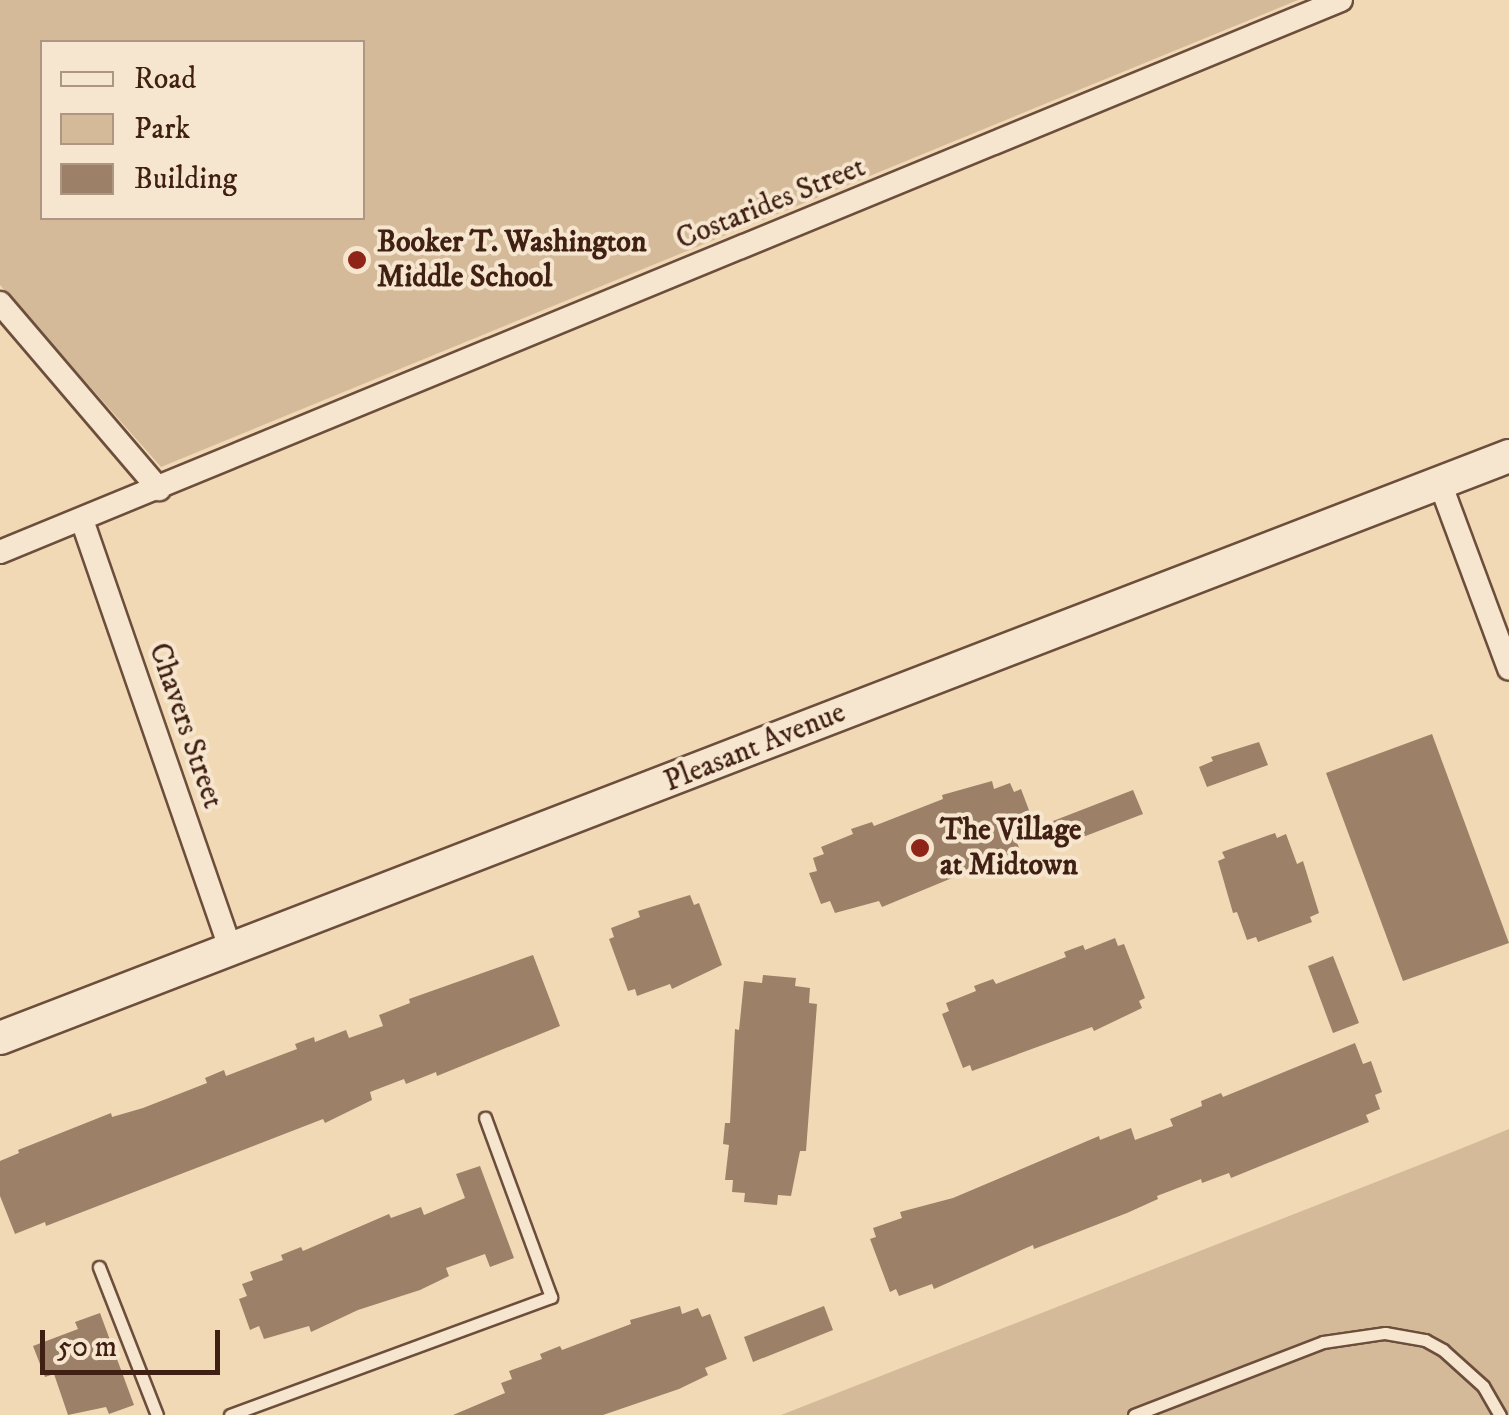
<!DOCTYPE html>
<style>
body{margin:0}
#map{position:relative;width:1509px;height:1415px;overflow:hidden;background:#f2d9b5;font-family:"IM FELL DW Pica",serif}
div>[style]{position:absolute}
.green>*{inset:0;background:#d4ba99}
.building>*{inset:0;background:#9c8067}
.roads{filter:drop-shadow(2px 0 #6c4e3c) drop-shadow(-2px 0 #6c4e3c) drop-shadow(0 2px #6c4e3c) drop-shadow(0 -2px #6c4e3c)}
.lane>*{height:11px;margin:-5.5px;padding:0 5.5px;transform-origin:5.5px;border-radius:5.5px;background:#f7e6cf}
.street>*{height:22px;margin:-11px;padding:0 11px;transform-origin:11px;border-radius:11px;background:#f7e6cf}
.secondary>*{height:32px;margin:-16px;padding:0 16px;transform-origin:16px;border-radius:16px;background:#f7e6cf}
.dots>*{width:28px;height:28px;translate:-50% -50%;box-sizing:border-box;border:5px solid #f7e6cf;border-radius:50%}
span{translate:-50% -50%;white-space:nowrap;text-align:center;line-height:1.15;-webkit-text-stroke:8px #f7e6cf;paint-order:stroke}
.street-label{font-size:30px;color:#3f2013}
.poi-label{font-size:30px;color:#3f2013;font-weight:700}
.left{translate:0 -50%;text-align:left}
.legend{position:absolute;left:40px;top:40px;width:325px;height:180px;box-sizing:border-box;background:#f7e6cf;border:2px solid #ad9784;margin:0;padding:12px 18px;list-style:none;font-size:30px;color:#3f2013}
.legend li{display:flex;align-items:center;gap:20px;height:50px}
.legend b{width:50px;border:2px solid #ad9784}
.scale{position:absolute;left:40px;top:1330px;width:180px;height:45px;box-sizing:border-box;border:5px solid #3f2013;border-top:0;padding-left:12px;font-size:30px;line-height:35px;white-space:nowrap;color:#3f2013;-webkit-text-stroke:8px #f7e6cf;paint-order:stroke}
</style>
<div id="map">
<div class="green">
<i style="clip-path:polygon(evenodd,0 0,1298px 0,161px 467px,0 285px,0 0,42px 42px,362px 42px,362px 218px,42px 218px,42px 42px)"></i>
<i style="clip-path:polygon(1509px 1129px,1509px 1415px,781px 1415px,1455px 1151px)"></i>
</div>
<div class="building">
<i style="clip-path:polygon(1432px 734px,1509px 943px,1403px 981px,1326px 773px)"></i>
<i style="clip-path:polygon(1259px 742px,1268px 765px,1207px 787px,1199px 767px,1213px 761px,1211px 757px)"></i>
<i style="clip-path:polygon(992px 781px,994px 789px,1010px 783px,1014px 792px,1021px 789px,1038px 834px,1017px 843px,1020px 850px,882px 907px,879px 901px,835px 913px,830px 901px,821px 904px,809px 873px,817px 871px,813px 858px,824px 854px,821px 847px,853px 834px,851px 829px,872px 822px,874px 826px,943px 799px,942px 795px)"></i>
<i style="clip-path:polygon(1133px 790px,1143px 814px,1062px 845px,1053px 821px)"></i>
<i style="clip-path:polygon(1275px 833px,1277px 838px,1286px 834px,1297px 864px,1303px 861px,1319px 913px,1310px 917px,1312px 922px,1258px 942px,1256px 937px,1247px 940px,1237px 912px,1233px 913px,1218px 861px,1225px 858px,1222px 852px)"></i>
<i style="clip-path:polygon(690px 895px,694px 905px,699px 903px,722px 965px,672px 989px,670px 984px,637px 996px,635px 989px,628px 991px,609px 939px,614px 937px,611px 928px,640px 917px,638px 911px)"></i>
<i style="clip-path:polygon(1115px 938px,1118px 946px,1124px 944px,1145px 998px,1139px 1001px,1142px 1008px,1094px 1031px,1092px 1027px,972px 1071px,970px 1065px,963px 1068px,942px 1014px,949px 1011px,946px 1003px,976px 991px,974px 986px,993px 979px,996px 984px,1066px 957px,1064px 952px,1083px 945px,1085px 950px)"></i>
<i style="clip-path:polygon(533px 955px,560px 1026px,437px 1076px,436px 1072px,406px 1084px,404px 1079px,370px 1092px,372px 1100px,325px 1123px,323px 1119px,46px 1226px,45px 1222px,15px 1234px,0 1196px,0 1161px,19px 1153px,18px 1150px,111px 1113px,112px 1117px,143px 1108px,207px 1083px,205px 1078px,224px 1070px,226px 1076px,297px 1049px,295px 1044px,314px 1037px,315px 1042px,346px 1030px,349px 1038px,383px 1026px,379px 1015px,410px 1003px,409px 999px)"></i>
<i style="clip-path:polygon(1333px 956px,1359px 1023px,1333px 1033px,1308px 966px)"></i>
<i style="clip-path:polygon(763px 975px,796px 978px,795px 986px,810px 988px,809px 1003px,817px 1004px,806px 1151px,800px 1151px,791px 1196px,778px 1195px,777px 1205px,744px 1202px,745px 1193px,732px 1192px,733px 1180px,725px 1180px,729px 1145px,723px 1144px,725px 1123px,730px 1123px,735px 1029px,739px 1030px,744px 981px,762px 983px)"></i>
<i style="clip-path:polygon(1355px 1043px,1363px 1064px,1371px 1061px,1382px 1092px,1375px 1095px,1380px 1109px,1366px 1115px,1369px 1122px,1231px 1178px,1229px 1173px,1202px 1183px,1201px 1179px,1157px 1196px,1158px 1199px,1127px 1213px,1034px 1249px,1033px 1245px,934px 1289px,932px 1284px,899px 1296px,896px 1289px,890px 1292px,870px 1239px,876px 1237px,873px 1228px,902px 1218px,900px 1212px,953px 1198px,1099px 1136px,1100px 1140px,1131px 1128px,1135px 1140px,1173px 1126px,1170px 1119px,1202px 1106px,1201px 1101px,1221px 1093px,1223px 1097px)"></i>
<i style="clip-path:polygon(480px 1166px,514px 1258px,490px 1267px,485px 1254px,446px 1268px,449px 1276px,420px 1290px,358px 1310px,311px 1332px,309px 1326px,264px 1339px,259px 1326px,250px 1330px,239px 1299px,247px 1296px,242px 1284px,253px 1280px,250px 1272px,283px 1260px,281px 1255px,301px 1247px,303px 1251px,389px 1214px,391px 1218px,421px 1207px,424px 1215px,465px 1198px,456px 1174px)"></i>
<i style="clip-path:polygon(680px 1306px,682px 1314px,698px 1308px,702px 1317px,710px 1314px,727px 1359px,705px 1368px,708px 1375px,679px 1389px,603px 1415px,453px 1415px,505px 1393px,501px 1383px,512px 1379px,509px 1371px,542px 1359px,540px 1354px,560px 1346px,562px 1350px,631px 1324px,630px 1320px)"></i>
<i style="clip-path:polygon(824px 1306px,833px 1330px,753px 1362px,744px 1337px)"></i>
<i style="clip-path:polygon(100px 1313px,134px 1405px,109px 1414px,106px 1407px,68px 1415px,54px 1374px,45px 1377px,33px 1346px,78px 1329px,75px 1322px)"></i>
</div>
<div class="roads">
<div class="lane">
<i style="left:99px;top:1267px;width:159px;rotate:68.6deg"></i>
<i style="left:230px;top:1415px;width:342px;rotate:-20.2deg"></i>
<i style="left:551px;top:1297px;width:191px;rotate:-110.2deg"></i>
<i style="left:1134px;top:1415px;width:203px;rotate:-21.1deg"></i>
<i style="left:1323px;top:1342px;width:63px;rotate:-8.3deg"></i>
<i style="left:1385px;top:1333px;width:41px;rotate:9.9deg"></i>
<i style="left:1425px;top:1340px;width:21px;rotate:29deg"></i>
<i style="left:1443px;top:1350px;width:54px;rotate:42deg"></i>
<i style="left:1483px;top:1386px;width:34px;rotate:60deg"></i>
</div>
<div class="street">
<i style="left:0;top:303px;width:245px;rotate:49.5deg"></i>
<i style="left:1440px;top:483px;width:198px;rotate:69.6deg"></i>
<i style="left:82px;top:520px;width:456px;rotate:70.9deg"></i>
<i style="left:0;top:552px;width:1450px;rotate:-22.37deg"></i>
</div>
<div class="secondary">
<i style="left:0;top:1038px;width:1617px;rotate:-21.09deg"></i>
</div>
</div>
<div class="dots">
<i style="left:357px;top:260px;background:#8f2418"></i>
<i style="left:920px;top:848px;background:#8f2418"></i>
</div>
<div class="street-label">
<span style="left:771px;top:204px;rotate:-22deg">Costarides Street</span>
<span style="left:185px;top:726px;rotate:71deg">Chavers Street</span>
<span style="left:755px;top:748px;rotate:-22deg">Pleasant Avenue</span>
</div>
<div class="poi-label">
<span class="left" style="left:377px;top:260px">Booker T. Washington<br>Middle School</span>
<span class="left" style="left:940px;top:848px">The Village<br>at Midtown</span>
</div>
<ul class="legend">
<li><b style="height:12px;background:#f7e6cf"></b>Road</li>
<li><b style="height:28px;background:#d4ba99"></b>Park</li>
<li><b style="height:28px;background:#9c8067"></b>Building</li>
</ul>
<div class="scale">50 m</div>
</div>
